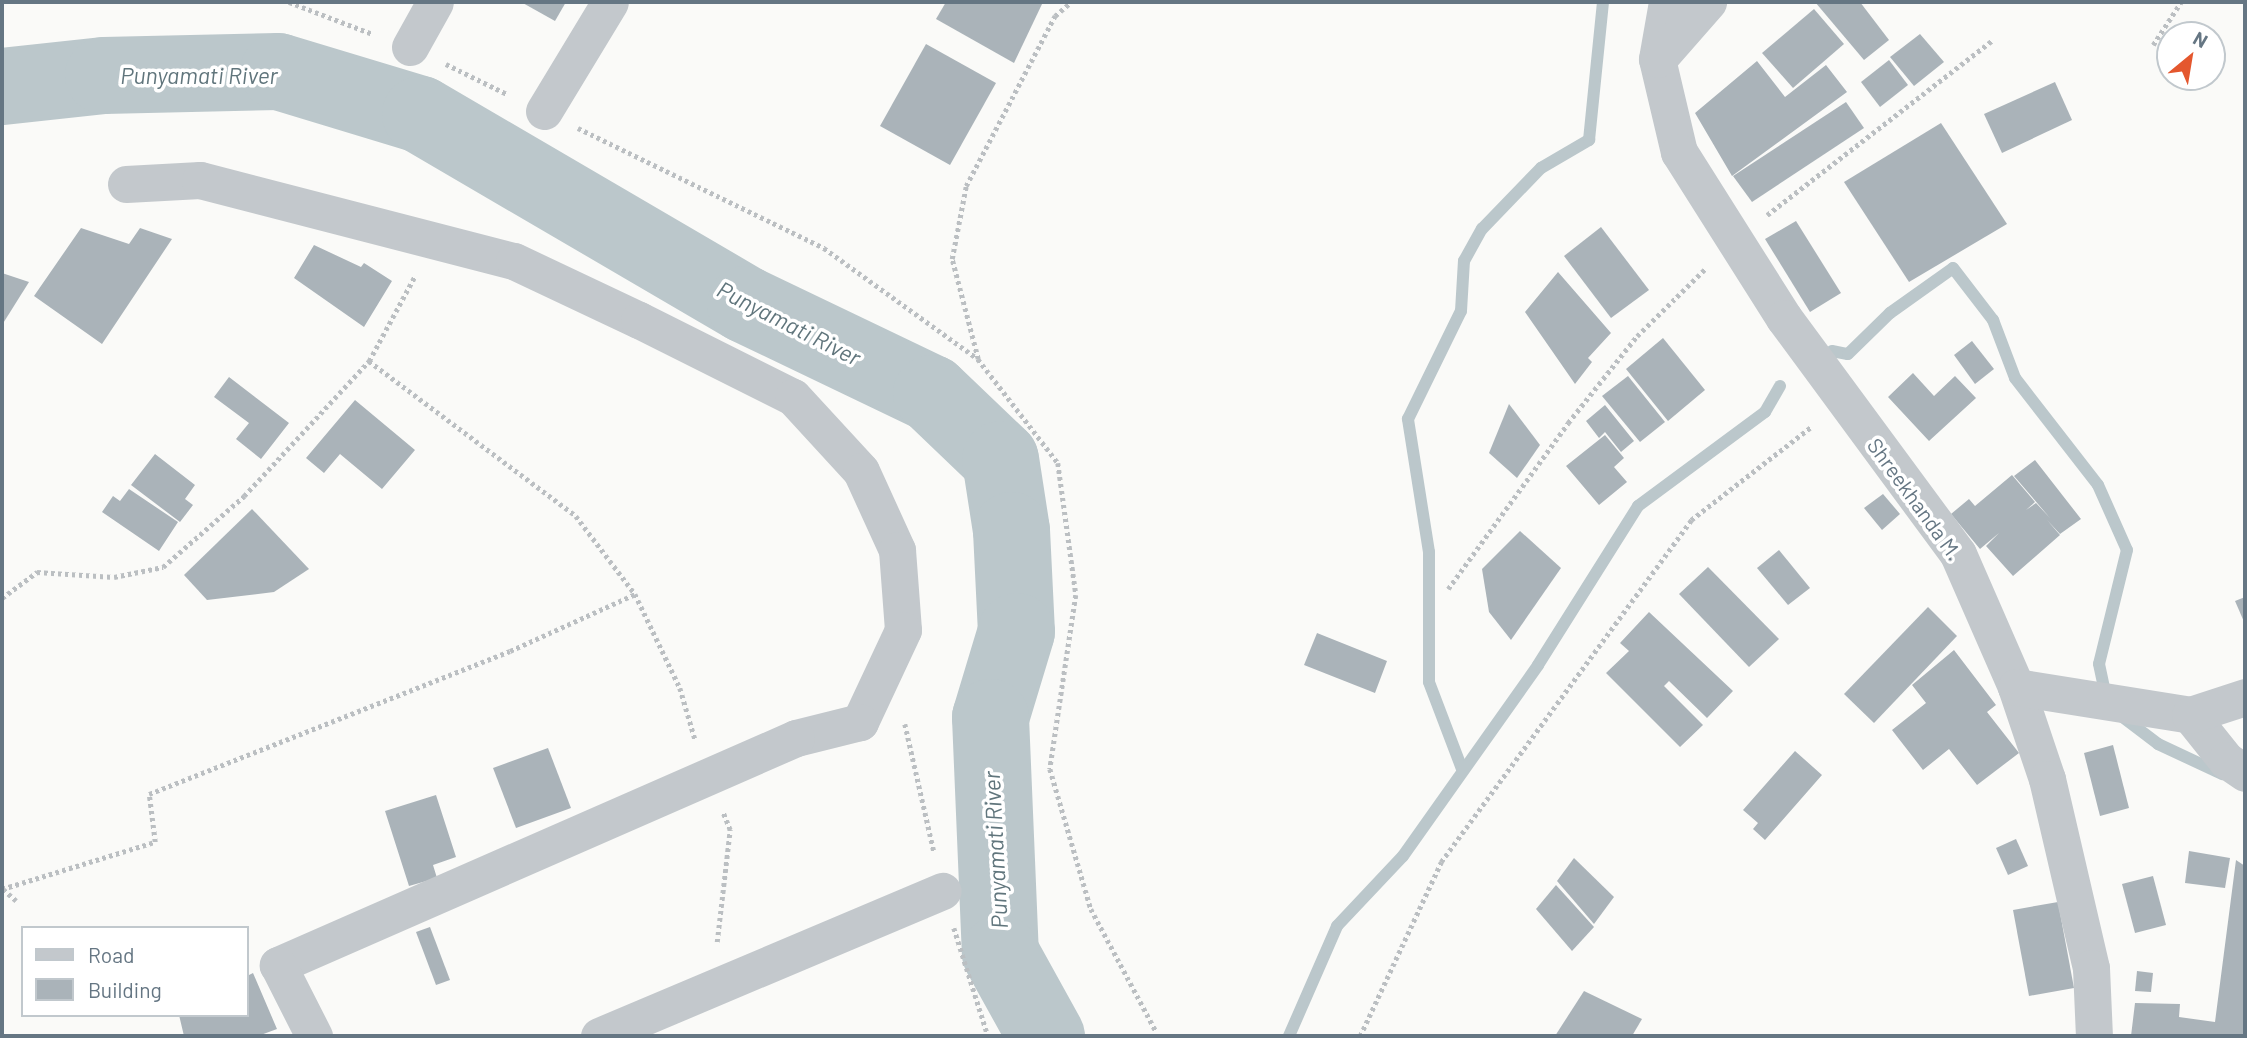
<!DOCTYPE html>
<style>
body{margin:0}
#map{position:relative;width:2247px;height:1038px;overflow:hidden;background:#fafaf8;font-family:Barlow,sans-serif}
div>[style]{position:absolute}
.stream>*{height:12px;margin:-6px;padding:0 6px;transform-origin:6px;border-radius:6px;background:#bbc7cb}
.river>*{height:77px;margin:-38.5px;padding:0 38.5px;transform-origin:38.5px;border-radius:38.5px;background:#bbc7cb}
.building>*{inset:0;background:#aab3b9}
.path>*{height:4.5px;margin-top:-2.25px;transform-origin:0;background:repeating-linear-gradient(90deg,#bbbfc2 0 3.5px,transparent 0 7px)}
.street>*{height:37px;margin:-18.5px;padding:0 18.5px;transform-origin:18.5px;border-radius:18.5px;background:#c3c8cc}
span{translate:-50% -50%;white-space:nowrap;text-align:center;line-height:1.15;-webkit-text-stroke:7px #fff;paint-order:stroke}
.street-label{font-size:21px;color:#657683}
.water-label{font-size:23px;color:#60757c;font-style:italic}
.frame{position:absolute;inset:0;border:4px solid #657683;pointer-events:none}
.legend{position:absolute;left:21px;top:926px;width:228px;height:91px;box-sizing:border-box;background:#fff;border:2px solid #c1c8cd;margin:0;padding:9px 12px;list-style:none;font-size:21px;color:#657683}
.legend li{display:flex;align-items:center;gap:14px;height:35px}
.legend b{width:35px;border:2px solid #c1c8cd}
.north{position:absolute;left:2156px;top:21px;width:70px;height:70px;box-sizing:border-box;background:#fff;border:2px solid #c1c8cd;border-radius:50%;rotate:30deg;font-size:19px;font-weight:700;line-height:28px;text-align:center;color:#657683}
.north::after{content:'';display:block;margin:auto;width:24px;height:32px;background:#e4572e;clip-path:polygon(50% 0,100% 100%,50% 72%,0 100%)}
</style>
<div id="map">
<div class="stream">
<i style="left:1832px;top:351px;width:16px;rotate:11deg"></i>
<i style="left:1848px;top:354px;width:59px;rotate:-44.3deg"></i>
<i style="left:1890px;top:313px;width:77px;rotate:-35.5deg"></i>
<i style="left:1953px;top:268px;width:66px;rotate:52.4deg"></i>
<i style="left:1993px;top:320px;width:62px;rotate:69.2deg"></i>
<i style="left:2015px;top:378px;width:135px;rotate:52.2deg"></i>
<i style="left:2098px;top:485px;width:71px;rotate:66deg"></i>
<i style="left:2127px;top:550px;width:117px;rotate:103.8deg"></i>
<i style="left:2099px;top:664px;width:33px;rotate:78deg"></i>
<i style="left:2120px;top:715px;width:48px;rotate:37.3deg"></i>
<i style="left:2158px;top:744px;width:71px;rotate:25.1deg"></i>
<i style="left:1462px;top:769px;width:93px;rotate:-110.8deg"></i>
<i style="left:1429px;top:682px;width:130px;rotate:-90deg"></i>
<i style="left:1429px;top:552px;width:135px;rotate:-99deg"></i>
<i style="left:1408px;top:419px;width:120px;rotate:-63.9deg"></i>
<i style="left:1461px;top:311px;width:50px;rotate:-86.6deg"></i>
<i style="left:1464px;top:261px;width:37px;rotate:-61deg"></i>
<i style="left:1482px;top:229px;width:85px;rotate:-46deg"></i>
<i style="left:1541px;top:168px;width:56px;rotate:-30.3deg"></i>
<i style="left:1589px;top:140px;width:139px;rotate:-84.2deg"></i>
<i style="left:1289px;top:1036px;width:120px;rotate:-66.4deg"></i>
<i style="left:1337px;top:926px;width:96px;rotate:-46.7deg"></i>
<i style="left:1403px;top:856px;width:234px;rotate:-54.7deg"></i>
<i style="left:1538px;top:665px;width:188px;rotate:-57.8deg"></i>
<i style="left:1638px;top:506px;width:158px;rotate:-36.5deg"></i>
<i style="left:1765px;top:412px;width:30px;rotate:-60deg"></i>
</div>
<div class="river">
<i style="left:2px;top:86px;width:102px;rotate:-6.2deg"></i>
<i style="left:103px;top:75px;width:175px;rotate:-1.3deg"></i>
<i style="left:278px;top:71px;width:148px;rotate:16.8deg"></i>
<i style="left:420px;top:114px;width:376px;rotate:30.3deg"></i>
<i style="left:745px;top:304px;width:206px;rotate:25.6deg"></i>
<i style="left:931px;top:393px;width:95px;rotate:43.7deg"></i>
<i style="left:1000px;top:459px;width:72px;rotate:81.2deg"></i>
<i style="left:1011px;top:530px;width:101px;rotate:87.2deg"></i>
<i style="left:1016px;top:631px;width:90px;rotate:106.8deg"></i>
<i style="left:990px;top:717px;width:236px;rotate:87.6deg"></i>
<i style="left:1000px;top:953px;width:95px;rotate:61deg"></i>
</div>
<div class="building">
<i style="clip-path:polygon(521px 2px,566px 2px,555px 21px)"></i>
<i style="clip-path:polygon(946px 2px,1043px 2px,1014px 63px,936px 19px)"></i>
<i style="clip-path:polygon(1815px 2px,1860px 2px,1889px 40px,1864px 60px)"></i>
<i style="clip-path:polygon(1814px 9px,1844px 44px,1793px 88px,1762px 53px)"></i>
<i style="clip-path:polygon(1920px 34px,1944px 62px,1914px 86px,1890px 57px)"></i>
<i style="clip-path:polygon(926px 44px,996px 83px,950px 165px,880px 126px)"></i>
<i style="clip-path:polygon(1889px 60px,1908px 85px,1880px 107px,1861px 82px)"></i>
<i style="clip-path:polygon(1757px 61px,1785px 97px,1826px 65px,1847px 92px,1732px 176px,1695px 113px)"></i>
<i style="clip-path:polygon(2055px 82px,2072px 120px,2002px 153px,1984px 114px)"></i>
<i style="clip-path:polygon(1846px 102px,1864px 128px,1752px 202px,1733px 176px)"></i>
<i style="clip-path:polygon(1941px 123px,2007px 224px,1909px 282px,1844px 182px)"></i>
<i style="clip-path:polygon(1796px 221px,1841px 293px,1810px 312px,1765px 239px)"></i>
<i style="clip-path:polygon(1601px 227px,1649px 290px,1611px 318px,1564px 256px)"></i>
<i style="clip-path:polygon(81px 228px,129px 244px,140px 228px,172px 239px,102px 344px,34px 296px)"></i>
<i style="clip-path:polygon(314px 245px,361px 267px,364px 263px,392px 281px,364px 327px,294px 278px)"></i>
<i style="clip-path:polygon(1558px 272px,1611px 333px,1588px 358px,1592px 362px,1575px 384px,1525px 312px)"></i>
<i style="clip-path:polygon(2px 273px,29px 282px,2px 325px)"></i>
<i style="clip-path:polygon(1663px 338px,1705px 390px,1668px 421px,1626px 369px)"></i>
<i style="clip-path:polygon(1972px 341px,1994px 369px,1975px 384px,1954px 355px)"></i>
<i style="clip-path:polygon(1913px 373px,1934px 396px,1955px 376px,1976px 398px,1929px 441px,1888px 397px)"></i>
<i style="clip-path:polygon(1628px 376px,1665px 422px,1640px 442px,1602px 396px)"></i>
<i style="clip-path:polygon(229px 377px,289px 423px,261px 459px,236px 439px,249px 423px,214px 397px)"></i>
<i style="clip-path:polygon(355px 400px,415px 450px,382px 489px,340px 454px,324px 473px,306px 458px)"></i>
<i style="clip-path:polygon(1509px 404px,1540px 445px,1517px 478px,1489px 453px)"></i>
<i style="clip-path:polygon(1605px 405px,1634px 441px,1621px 452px,1605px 432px,1599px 438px,1586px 421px)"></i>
<i style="clip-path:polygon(1605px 435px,1624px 458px,1614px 467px,1627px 482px,1599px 505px,1566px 466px)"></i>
<i style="clip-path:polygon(155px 454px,195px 485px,185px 499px,193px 505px,180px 522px,131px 485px)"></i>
<i style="clip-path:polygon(2035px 460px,2081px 519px,2060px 534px,2047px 520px,2060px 535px,2013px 576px,1986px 546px,1999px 533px,1980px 549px,1951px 514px,1969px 499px,1975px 506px,2012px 475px,2035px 502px,2026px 510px,2036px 503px,2050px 518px,2014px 476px)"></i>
<i style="clip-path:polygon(129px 489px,178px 522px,159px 551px,102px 512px,113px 496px,120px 501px)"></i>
<i style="clip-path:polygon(1883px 494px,1900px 514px,1882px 530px,1864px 508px)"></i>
<i style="clip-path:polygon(252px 509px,309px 569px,274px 592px,207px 600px,184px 575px)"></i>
<i style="clip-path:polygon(1520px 531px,1561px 568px,1511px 640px,1489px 612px,1482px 569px)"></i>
<i style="clip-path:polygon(1779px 550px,1810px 588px,1788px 605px,1757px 568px)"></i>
<i style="clip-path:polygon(1708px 567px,1779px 639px,1749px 667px,1679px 594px)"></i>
<i style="clip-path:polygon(2245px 597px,2245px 624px,2235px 601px)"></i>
<i style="clip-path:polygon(1928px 607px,1957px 636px,1874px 723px,1844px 694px)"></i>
<i style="clip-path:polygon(1649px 612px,1733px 691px,1707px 718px,1669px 681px,1664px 686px,1703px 725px,1680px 747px,1606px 673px,1629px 651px,1620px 643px)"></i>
<i style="clip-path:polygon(1317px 633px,1387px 661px,1375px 693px,1304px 665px)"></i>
<i style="clip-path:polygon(1954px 650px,1996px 705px,1987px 712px,2019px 753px,1977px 785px,1949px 749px,1923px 770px,1892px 730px,1926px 703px,1912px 685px)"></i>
<i style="clip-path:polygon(2113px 745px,2129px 808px,2100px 816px,2084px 753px)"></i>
<i style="clip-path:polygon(548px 748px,571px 808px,516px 828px,493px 768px)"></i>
<i style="clip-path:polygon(1795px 751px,1822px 775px,1765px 840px,1753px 829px,1758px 823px,1743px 810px)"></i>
<i style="clip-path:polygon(436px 795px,456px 857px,433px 865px,437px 878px,409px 886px,385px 811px)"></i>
<i style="clip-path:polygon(2016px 839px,2028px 866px,2008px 875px,1996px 848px)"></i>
<i style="clip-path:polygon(2189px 851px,2230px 858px,2225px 888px,2185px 883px)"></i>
<i style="clip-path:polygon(1574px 858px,1614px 897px,1594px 924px,1557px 881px)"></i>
<i style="clip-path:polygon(2236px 860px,2245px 866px,2245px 1036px,2131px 1036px,2135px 1003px,2180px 1004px,2179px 1017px,2215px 1022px)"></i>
<i style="clip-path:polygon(2153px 876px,2166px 925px,2135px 933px,2122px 884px)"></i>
<i style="clip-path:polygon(1556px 885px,1594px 927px,1572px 951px,1536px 909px)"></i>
<i style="clip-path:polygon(2058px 902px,2074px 988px,2029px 996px,2013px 910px)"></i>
<i style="clip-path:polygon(430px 927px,450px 980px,436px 985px,416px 932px)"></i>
<i style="clip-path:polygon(2137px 971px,2153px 973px,2151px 992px,2135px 991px)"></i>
<i style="clip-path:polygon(253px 973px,277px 1029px,258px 1036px,184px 1036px,179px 1015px,247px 1015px,247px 976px)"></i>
<i style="clip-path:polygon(1584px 991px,1642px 1019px,1632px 1036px,1555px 1036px)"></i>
</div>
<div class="path">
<i style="left:289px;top:2px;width:90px;rotate:20.9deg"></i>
<i style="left:2153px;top:45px;width:51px;rotate:-56.9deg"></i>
<i style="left:446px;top:64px;width:68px;rotate:26.2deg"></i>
<i style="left:578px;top:128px;width:274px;rotate:26deg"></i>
<i style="left:824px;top:248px;width:190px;rotate:35.8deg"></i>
<i style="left:978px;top:359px;width:131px;rotate:52.4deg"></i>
<i style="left:1058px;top:463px;width:133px;rotate:82.2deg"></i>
<i style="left:1076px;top:595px;width:176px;rotate:98.5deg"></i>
<i style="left:1050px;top:769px;width:146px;rotate:73.7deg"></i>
<i style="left:1091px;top:909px;width:138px;rotate:62deg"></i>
<i style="left:1767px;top:215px;width:286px;rotate:-37.8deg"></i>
<i style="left:978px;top:359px;width:103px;rotate:-104.6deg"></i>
<i style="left:952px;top:259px;width:74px;rotate:-79.1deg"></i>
<i style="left:966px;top:186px;width:192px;rotate:-62.4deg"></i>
<i style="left:1055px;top:16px;width:21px;rotate:-41deg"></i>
<i style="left:369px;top:361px;width:259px;rotate:36.8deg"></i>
<i style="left:576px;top:516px;width:98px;rotate:52.9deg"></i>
<i style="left:635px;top:594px;width:104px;rotate:64.4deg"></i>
<i style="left:680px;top:688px;width:53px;rotate:73.6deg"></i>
<i style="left:1448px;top:589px;width:205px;rotate:-54.1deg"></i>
<i style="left:1568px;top:423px;width:111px;rotate:-51.6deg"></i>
<i style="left:1637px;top:336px;width:95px;rotate:-44.6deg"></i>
<i style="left:2px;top:598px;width:44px;rotate:-36.6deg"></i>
<i style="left:37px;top:572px;width:77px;rotate:3.7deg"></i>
<i style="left:114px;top:577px;width:50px;rotate:-11.5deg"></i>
<i style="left:163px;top:567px;width:108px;rotate:-41.2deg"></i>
<i style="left:244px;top:496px;width:184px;rotate:-47.2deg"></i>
<i style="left:369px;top:361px;width:97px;rotate:-61.6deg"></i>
<i style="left:905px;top:724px;width:131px;rotate:77.2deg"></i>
<i style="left:16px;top:901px;width:18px;rotate:-139deg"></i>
<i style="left:2px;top:889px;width:160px;rotate:-17.1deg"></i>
<i style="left:155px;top:842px;width:48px;rotate:-97.1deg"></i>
<i style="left:149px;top:794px;width:388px;rotate:-21.6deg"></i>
<i style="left:510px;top:651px;width:137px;rotate:-24.5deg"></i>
<i style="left:954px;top:928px;width:113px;rotate:72.5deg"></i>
<i style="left:717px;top:942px;width:113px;rotate:-83.4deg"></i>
<i style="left:730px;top:830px;width:18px;rotate:-112deg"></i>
<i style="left:1360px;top:1036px;width:192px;rotate:-65deg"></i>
<i style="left:1441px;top:862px;width:424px;rotate:-53.8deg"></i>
<i style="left:1691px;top:520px;width:153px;rotate:-37.8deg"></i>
</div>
<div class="street">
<i style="left:1667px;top:2px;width:58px;rotate:100deg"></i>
<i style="left:1657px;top:59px;width:96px;rotate:76.7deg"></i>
<i style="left:1679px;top:152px;width:196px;rotate:57.7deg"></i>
<i style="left:1784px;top:318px;width:293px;rotate:53.6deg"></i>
<i style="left:1958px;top:554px;width:145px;rotate:66.4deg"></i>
<i style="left:2016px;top:687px;width:97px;rotate:71.4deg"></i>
<i style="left:2047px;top:779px;width:194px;rotate:76.9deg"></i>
<i style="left:2091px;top:968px;width:68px;rotate:87.5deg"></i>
<i style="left:410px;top:47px;width:51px;rotate:-60.9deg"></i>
<i style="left:1658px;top:59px;width:76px;rotate:-48.7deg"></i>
<i style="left:544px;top:111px;width:127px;rotate:-58.8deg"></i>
<i style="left:126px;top:184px;width:74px;rotate:-3.1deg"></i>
<i style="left:200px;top:180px;width:324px;rotate:14.5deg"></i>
<i style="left:514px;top:261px;width:138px;rotate:25.3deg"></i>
<i style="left:639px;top:320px;width:172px;rotate:26.6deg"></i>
<i style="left:793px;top:397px;width:100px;rotate:47.4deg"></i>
<i style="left:861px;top:471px;width:87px;rotate:65.5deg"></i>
<i style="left:897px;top:550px;width:80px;rotate:85.7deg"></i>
<i style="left:903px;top:630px;width:102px;rotate:115.1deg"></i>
<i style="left:860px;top:722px;width:66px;rotate:166deg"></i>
<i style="left:796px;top:738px;width:566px;rotate:156.34deg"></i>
<i style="left:278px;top:965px;width:80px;rotate:63.1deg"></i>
<i style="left:2016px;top:687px;width:176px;rotate:9.1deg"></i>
<i style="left:2190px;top:715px;width:58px;rotate:51.3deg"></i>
<i style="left:2226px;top:760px;width:23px;rotate:34deg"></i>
<i style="left:2190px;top:715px;width:58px;rotate:-18.1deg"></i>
<i style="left:599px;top:1036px;width:373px;rotate:-22.9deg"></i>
</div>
<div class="street-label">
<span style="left:1915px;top:499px;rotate:54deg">Shreekhanda M.</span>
</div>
<div class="water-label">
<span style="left:199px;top:75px">Punyamati River</span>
<span style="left:789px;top:323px;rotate:27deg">Punyamati River</span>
<span style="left:995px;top:850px;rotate:-93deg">Punyamati River</span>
</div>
<div class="frame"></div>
<ul class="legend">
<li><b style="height:9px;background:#c3c8cc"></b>Road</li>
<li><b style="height:19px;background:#aab3b9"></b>Building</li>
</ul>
<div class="north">N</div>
</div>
